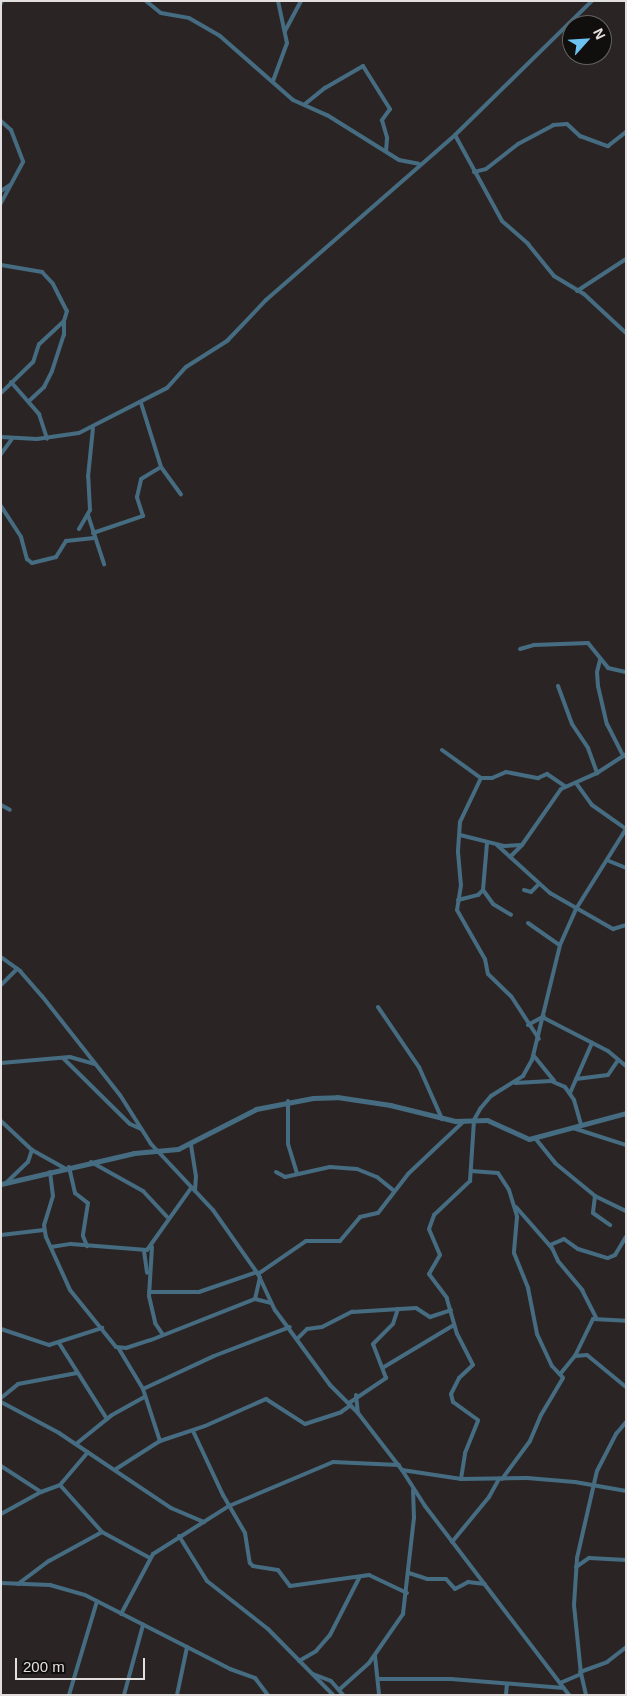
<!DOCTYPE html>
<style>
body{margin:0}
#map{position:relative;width:627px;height:1696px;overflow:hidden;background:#2a2524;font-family:Arial,sans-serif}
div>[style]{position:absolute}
.minor>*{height:4px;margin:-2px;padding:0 2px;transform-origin:2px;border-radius:2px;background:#466c82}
.tertiary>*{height:5px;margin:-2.5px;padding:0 2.5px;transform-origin:2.5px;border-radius:2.5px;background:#466c82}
span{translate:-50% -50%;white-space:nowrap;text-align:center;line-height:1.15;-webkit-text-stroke:5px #110e0e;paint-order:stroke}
.frame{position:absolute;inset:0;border:2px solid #e3dfdf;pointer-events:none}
.north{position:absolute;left:562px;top:15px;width:50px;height:50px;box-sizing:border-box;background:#110e0e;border:1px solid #656262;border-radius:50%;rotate:64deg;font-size:14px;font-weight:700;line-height:20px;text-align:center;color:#e3dfdf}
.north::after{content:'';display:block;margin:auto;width:18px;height:22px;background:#6cc3f2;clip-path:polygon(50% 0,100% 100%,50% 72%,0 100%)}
.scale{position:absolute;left:15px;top:1658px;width:130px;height:22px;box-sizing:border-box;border:2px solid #e3dfdf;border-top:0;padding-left:6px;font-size:15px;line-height:18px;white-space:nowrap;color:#e3dfdf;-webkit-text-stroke:4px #110e0e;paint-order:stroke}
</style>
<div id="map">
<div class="minor">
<i style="left:146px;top:1px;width:19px;rotate:39deg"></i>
<i style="left:161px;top:13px;width:28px;rotate:10deg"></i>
<i style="left:189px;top:18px;width:36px;rotate:30deg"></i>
<i style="left:220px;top:36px;width:97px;rotate:41.2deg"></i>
<i style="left:293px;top:100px;width:37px;rotate:24deg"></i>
<i style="left:327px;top:115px;width:85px;rotate:32deg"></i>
<i style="left:399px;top:160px;width:20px;rotate:11deg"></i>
<i style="left:1px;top:3px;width:2px;rotate:-63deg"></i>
<i style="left:285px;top:31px;width:34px;rotate:-62deg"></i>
<i style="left:273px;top:81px;width:40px;rotate:-69.8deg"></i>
<i style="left:287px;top:43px;width:43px;rotate:-102.1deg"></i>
<i style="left:305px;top:104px;width:26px;rotate:-39deg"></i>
<i style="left:325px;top:88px;width:44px;rotate:-30.1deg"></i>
<i style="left:363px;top:66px;width:51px;rotate:57.9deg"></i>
<i style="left:390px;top:109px;width:14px;rotate:126deg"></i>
<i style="left:382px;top:120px;width:19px;rotate:74deg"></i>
<i style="left:387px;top:138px;width:13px;rotate:94deg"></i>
<i style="left:1px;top:121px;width:13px;rotate:42deg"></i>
<i style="left:11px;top:130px;width:34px;rotate:69deg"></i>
<i style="left:23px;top:162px;width:47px;rotate:118.2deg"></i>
<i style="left:455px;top:135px;width:98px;rotate:61.3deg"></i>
<i style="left:502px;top:221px;width:35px;rotate:41deg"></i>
<i style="left:528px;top:244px;width:41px;rotate:50.9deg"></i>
<i style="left:554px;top:276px;width:35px;rotate:31deg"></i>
<i style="left:584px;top:294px;width:57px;rotate:42.9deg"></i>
<i style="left:474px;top:172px;width:12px;rotate:-14deg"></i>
<i style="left:486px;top:169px;width:41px;rotate:-38deg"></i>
<i style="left:518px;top:144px;width:40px;rotate:-28deg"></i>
<i style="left:553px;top:125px;width:14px;rotate:-4deg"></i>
<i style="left:567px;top:124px;width:18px;rotate:43deg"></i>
<i style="left:580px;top:136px;width:30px;rotate:20deg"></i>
<i style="left:608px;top:146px;width:23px;rotate:-38deg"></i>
<i style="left:1px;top:191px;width:11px;rotate:-34deg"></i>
<i style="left:1px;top:265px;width:42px;rotate:9.7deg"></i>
<i style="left:42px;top:272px;width:16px;rotate:47deg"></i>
<i style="left:53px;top:284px;width:30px;rotate:63deg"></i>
<i style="left:67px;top:311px;width:10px;rotate:107deg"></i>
<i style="left:64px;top:321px;width:34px;rotate:137deg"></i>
<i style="left:39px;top:344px;width:19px;rotate:108deg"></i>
<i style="left:33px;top:362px;width:45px;rotate:135.9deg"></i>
<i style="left:577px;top:291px;width:59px;rotate:-33.1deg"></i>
<i style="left:11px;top:382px;width:43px;rotate:48.8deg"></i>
<i style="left:39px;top:414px;width:26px;rotate:72deg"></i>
<i style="left:29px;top:401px;width:21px;rotate:-43deg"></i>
<i style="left:44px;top:387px;width:18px;rotate:-63deg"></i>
<i style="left:52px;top:371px;width:38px;rotate:-72deg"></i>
<i style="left:64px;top:335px;width:14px;rotate:-90deg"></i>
<i style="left:141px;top:403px;width:67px;rotate:72.6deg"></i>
<i style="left:161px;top:467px;width:34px;rotate:54deg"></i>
<i style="left:1px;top:437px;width:36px;rotate:3deg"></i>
<i style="left:37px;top:439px;width:42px;rotate:-8.1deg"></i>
<i style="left:79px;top:433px;width:99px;rotate:-27.1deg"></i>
<i style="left:167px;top:388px;width:28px;rotate:-48deg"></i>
<i style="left:186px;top:367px;width:49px;rotate:-32.4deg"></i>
<i style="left:227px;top:341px;width:57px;rotate:-46.4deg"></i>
<i style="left:266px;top:300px;width:251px;rotate:-41.1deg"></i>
<i style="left:455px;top:135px;width:192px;rotate:-44.4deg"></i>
<i style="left:1px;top:454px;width:19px;rotate:-54deg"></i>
<i style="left:1px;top:506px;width:37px;rotate:57deg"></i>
<i style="left:21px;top:537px;width:23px;rotate:75deg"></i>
<i style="left:27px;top:559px;width:6px;rotate:39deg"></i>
<i style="left:32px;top:563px;width:25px;rotate:-14deg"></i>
<i style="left:56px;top:557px;width:19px;rotate:-58deg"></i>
<i style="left:66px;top:541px;width:28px;rotate:-6deg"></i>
<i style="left:88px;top:515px;width:52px;rotate:71.9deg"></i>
<i style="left:79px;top:529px;width:22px;rotate:-60deg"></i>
<i style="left:90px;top:510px;width:33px;rotate:-93deg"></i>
<i style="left:88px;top:477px;width:49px;rotate:-84.2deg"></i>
<i style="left:93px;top:533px;width:53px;rotate:-18.8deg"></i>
<i style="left:143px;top:516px;width:20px;rotate:-108deg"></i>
<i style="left:137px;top:497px;width:18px;rotate:-77deg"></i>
<i style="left:141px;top:479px;width:23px;rotate:-31deg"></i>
<i style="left:520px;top:649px;width:15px;rotate:-16deg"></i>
<i style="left:534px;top:645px;width:54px;rotate:-2.1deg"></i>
<i style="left:588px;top:643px;width:32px;rotate:51deg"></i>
<i style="left:608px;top:668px;width:18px;rotate:13deg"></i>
<i style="left:600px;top:660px;width:12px;rotate:104deg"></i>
<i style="left:597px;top:672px;width:14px;rotate:86deg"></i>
<i style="left:598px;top:686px;width:39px;rotate:77deg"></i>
<i style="left:607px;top:724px;width:36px;rotate:63deg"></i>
<i style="left:558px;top:686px;width:40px;rotate:69.8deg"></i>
<i style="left:572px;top:724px;width:29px;rotate:56deg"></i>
<i style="left:588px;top:748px;width:27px;rotate:70deg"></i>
<i style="left:442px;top:750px;width:48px;rotate:35.7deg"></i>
<i style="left:481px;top:778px;width:11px"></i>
<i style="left:492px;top:778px;width:15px;rotate:-23deg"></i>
<i style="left:506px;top:772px;width:33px;rotate:11deg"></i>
<i style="left:538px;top:778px;width:10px;rotate:-24deg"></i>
<i style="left:547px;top:774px;width:22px;rotate:34deg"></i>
<i style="left:481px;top:778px;width:49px;rotate:115.5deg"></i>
<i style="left:460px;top:822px;width:30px;rotate:94deg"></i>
<i style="left:458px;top:852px;width:33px;rotate:85deg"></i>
<i style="left:461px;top:885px;width:25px;rotate:99deg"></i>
<i style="left:457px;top:910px;width:56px;rotate:60.3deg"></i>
<i style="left:485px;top:959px;width:15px;rotate:79deg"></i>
<i style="left:488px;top:974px;width:32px;rotate:44deg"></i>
<i style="left:511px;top:996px;width:51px;rotate:56.9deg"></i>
<i style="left:576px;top:783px;width:27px;rotate:54deg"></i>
<i style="left:592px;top:805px;width:42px;rotate:35.2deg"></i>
<i style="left:1px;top:805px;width:10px;rotate:29deg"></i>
<i style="left:460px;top:835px;width:45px;rotate:14deg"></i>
<i style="left:504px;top:846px;width:17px;rotate:-3deg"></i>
<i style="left:487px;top:843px;width:47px;rotate:94.9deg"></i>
<i style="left:483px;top:890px;width:17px;rotate:54deg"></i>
<i style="left:493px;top:904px;width:21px;rotate:31deg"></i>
<i style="left:497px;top:845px;width:72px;rotate:42.2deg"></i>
<i style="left:550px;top:893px;width:73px;rotate:29.7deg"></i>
<i style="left:613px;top:929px;width:14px;rotate:-17deg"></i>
<i style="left:510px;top:857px;width:17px;rotate:-45deg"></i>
<i style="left:522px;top:845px;width:68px;rotate:-55.1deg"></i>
<i style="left:561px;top:789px;width:39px;rotate:-24deg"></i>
<i style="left:597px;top:773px;width:35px;rotate:-33deg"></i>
<i style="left:609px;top:861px;width:18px;rotate:22deg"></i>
<i style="left:524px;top:890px;width:7px;rotate:16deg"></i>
<i style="left:531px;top:892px;width:10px;rotate:-45deg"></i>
<i style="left:458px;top:900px;width:21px;rotate:-14deg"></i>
<i style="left:478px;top:895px;width:7px;rotate:-45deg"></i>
<i style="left:528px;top:923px;width:39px;rotate:35deg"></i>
<i style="left:1px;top:957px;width:24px;rotate:36deg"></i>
<i style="left:20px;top:971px;width:33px;rotate:49deg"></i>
<i style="left:42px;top:996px;width:126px;rotate:51.8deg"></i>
<i style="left:120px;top:1095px;width:58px;rotate:57.7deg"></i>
<i style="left:151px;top:1144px;width:91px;rotate:46.8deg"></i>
<i style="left:213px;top:1210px;width:78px;rotate:54.9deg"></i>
<i style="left:258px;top:1274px;width:40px;rotate:65deg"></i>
<i style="left:275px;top:1310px;width:93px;rotate:53.7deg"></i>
<i style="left:330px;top:1385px;width:40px;rotate:45deg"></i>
<i style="left:358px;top:1413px;width:72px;rotate:52.3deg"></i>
<i style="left:402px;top:1470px;width:43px;rotate:57.4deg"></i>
<i style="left:425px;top:1506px;width:238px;rotate:52.7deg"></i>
<i style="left:1px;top:985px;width:23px;rotate:-45deg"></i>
<i style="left:378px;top:1007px;width:73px;rotate:55.7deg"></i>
<i style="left:419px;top:1067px;width:57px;rotate:66.1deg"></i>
<i style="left:544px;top:1018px;width:72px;rotate:27.3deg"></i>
<i style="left:608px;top:1051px;width:23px;rotate:40deg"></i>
<i style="left:528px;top:1025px;width:18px;rotate:-29deg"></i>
<i style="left:534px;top:1056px;width:32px;rotate:51deg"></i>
<i style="left:63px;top:1058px;width:94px;rotate:44.6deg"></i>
<i style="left:130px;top:1124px;width:12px;rotate:24deg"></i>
<i style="left:1px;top:1063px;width:69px;rotate:-5deg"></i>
<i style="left:70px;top:1057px;width:25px;rotate:16deg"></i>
<i style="left:576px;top:1079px;width:32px;rotate:-7deg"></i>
<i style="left:608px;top:1075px;width:18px;rotate:-56deg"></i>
<i style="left:515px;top:1083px;width:36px;rotate:-3deg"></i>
<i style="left:551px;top:1081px;width:15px;rotate:23deg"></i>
<i style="left:565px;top:1087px;width:16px;rotate:55deg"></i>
<i style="left:574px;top:1100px;width:26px;rotate:74deg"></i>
<i style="left:570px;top:1093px;width:55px;rotate:-66.3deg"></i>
<i style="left:288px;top:1101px;width:43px;rotate:90deg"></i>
<i style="left:288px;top:1144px;width:30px;rotate:73deg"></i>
<i style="left:1px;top:1121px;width:42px;rotate:43.1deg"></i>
<i style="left:32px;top:1150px;width:38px;rotate:29deg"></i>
<i style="left:573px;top:1128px;width:56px;rotate:17.8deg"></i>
<i style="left:535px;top:1138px;width:32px;rotate:51deg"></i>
<i style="left:555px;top:1163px;width:52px;rotate:39.5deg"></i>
<i style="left:595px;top:1196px;width:34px;rotate:26deg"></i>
<i style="left:191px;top:1145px;width:31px;rotate:81deg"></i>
<i style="left:196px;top:1176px;width:15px;rotate:94deg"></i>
<i style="left:91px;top:1162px;width:60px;rotate:29.1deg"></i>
<i style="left:143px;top:1191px;width:35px;rotate:47deg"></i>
<i style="left:69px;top:1167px;width:27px;rotate:77deg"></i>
<i style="left:75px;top:1193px;width:16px;rotate:38deg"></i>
<i style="left:88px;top:1203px;width:33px;rotate:99deg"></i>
<i style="left:83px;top:1236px;width:11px;rotate:68deg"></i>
<i style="left:471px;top:1171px;width:27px;rotate:4deg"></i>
<i style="left:498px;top:1173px;width:20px;rotate:57deg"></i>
<i style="left:509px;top:1190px;width:28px;rotate:73deg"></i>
<i style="left:517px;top:1217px;width:36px;rotate:95deg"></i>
<i style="left:514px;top:1253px;width:38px;rotate:68deg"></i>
<i style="left:528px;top:1288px;width:47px;rotate:78.9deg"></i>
<i style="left:537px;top:1334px;width:35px;rotate:65deg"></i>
<i style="left:552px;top:1366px;width:16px;rotate:47deg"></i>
<i style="left:563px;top:1378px;width:43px;rotate:120.7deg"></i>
<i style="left:541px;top:1415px;width:28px;rotate:113deg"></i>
<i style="left:530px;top:1441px;width:47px;rotate:126.4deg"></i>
<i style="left:50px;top:1172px;width:24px;rotate:83deg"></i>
<i style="left:53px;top:1196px;width:30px;rotate:107deg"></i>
<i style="left:44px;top:1225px;width:12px;rotate:81deg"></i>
<i style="left:46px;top:1237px;width:58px;rotate:65.6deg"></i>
<i style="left:70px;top:1290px;width:73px;rotate:51.1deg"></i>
<i style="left:116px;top:1347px;width:10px;rotate:6deg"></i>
<i style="left:126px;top:1348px;width:26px;rotate:-18deg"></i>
<i style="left:151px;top:1340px;width:112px;rotate:-21.5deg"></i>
<i style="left:255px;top:1299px;width:16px;rotate:14deg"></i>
<i style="left:276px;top:1172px;width:10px;rotate:29deg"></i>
<i style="left:285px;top:1177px;width:46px;rotate:-12.5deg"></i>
<i style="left:330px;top:1167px;width:27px;rotate:4deg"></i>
<i style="left:357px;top:1169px;width:22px;rotate:22deg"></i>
<i style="left:377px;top:1177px;width:22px;rotate:39deg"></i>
<i style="left:7px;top:1182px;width:29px;rotate:-44deg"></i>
<i style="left:28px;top:1162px;width:13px;rotate:-72deg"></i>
<i style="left:595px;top:1196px;width:17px;rotate:97deg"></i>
<i style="left:593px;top:1213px;width:21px;rotate:35deg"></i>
<i style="left:516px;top:1207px;width:55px;rotate:48.7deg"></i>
<i style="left:552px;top:1248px;width:14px;rotate:65deg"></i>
<i style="left:558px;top:1261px;width:38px;rotate:50deg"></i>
<i style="left:582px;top:1290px;width:31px;rotate:63deg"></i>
<i style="left:1px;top:1235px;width:43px;rotate:-6.6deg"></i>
<i style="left:550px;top:1245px;width:15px;rotate:-23deg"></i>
<i style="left:564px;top:1239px;width:17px;rotate:36deg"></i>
<i style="left:578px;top:1249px;width:31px;rotate:17deg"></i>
<i style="left:608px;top:1258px;width:8px;rotate:-23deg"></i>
<i style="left:615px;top:1255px;width:21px;rotate:-59deg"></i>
<i style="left:51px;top:1247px;width:20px;rotate:-9deg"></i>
<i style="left:71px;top:1244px;width:76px;rotate:4.5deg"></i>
<i style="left:147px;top:1250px;width:76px;rotate:-54.6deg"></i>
<i style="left:152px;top:1247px;width:49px;rotate:93.5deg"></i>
<i style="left:149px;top:1296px;width:28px;rotate:77deg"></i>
<i style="left:155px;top:1323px;width:14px;rotate:56deg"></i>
<i style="left:144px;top:1251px;width:22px;rotate:82deg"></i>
<i style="left:258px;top:1274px;width:58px;rotate:-34.5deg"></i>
<i style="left:306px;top:1241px;width:34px"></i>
<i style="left:340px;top:1241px;width:31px;rotate:-50deg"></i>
<i style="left:360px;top:1217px;width:18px;rotate:-13deg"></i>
<i style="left:378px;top:1213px;width:49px;rotate:-52.4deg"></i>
<i style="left:408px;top:1174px;width:76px;rotate:-43.4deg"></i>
<i style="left:149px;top:1292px;width:50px"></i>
<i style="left:199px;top:1292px;width:61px;rotate:-19deg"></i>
<i style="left:255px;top:1299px;width:22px;rotate:-77deg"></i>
<i style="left:1px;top:1329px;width:51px;rotate:18.4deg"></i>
<i style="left:49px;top:1345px;width:56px;rotate:-17.8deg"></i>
<i style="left:298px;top:1338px;width:13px;rotate:-45deg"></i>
<i style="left:307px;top:1329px;width:15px;rotate:-8deg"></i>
<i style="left:322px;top:1327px;width:34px;rotate:-27deg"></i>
<i style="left:352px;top:1312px;width:64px;rotate:-3.6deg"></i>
<i style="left:416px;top:1308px;width:17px;rotate:33deg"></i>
<i style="left:430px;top:1317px;width:22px;rotate:-18deg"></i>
<i style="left:59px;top:1343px;width:90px;rotate:57.7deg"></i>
<i style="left:119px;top:1349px;width:47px;rotate:59deg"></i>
<i style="left:143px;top:1389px;width:55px;rotate:71.9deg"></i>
<i style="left:575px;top:1356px;width:12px;rotate:-5deg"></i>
<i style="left:587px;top:1355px;width:50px;rotate:39.4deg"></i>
<i style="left:384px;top:1367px;width:82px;rotate:-31deg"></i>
<i style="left:561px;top:1373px;width:22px;rotate:-51deg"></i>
<i style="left:575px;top:1356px;width:41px;rotate:-64.1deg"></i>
<i style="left:593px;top:1319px;width:33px;rotate:3deg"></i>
<i style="left:143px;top:1389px;width:78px;rotate:-24.9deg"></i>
<i style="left:214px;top:1356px;width:81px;rotate:-20.9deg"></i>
<i style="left:356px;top:1395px;width:18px;rotate:84deg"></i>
<i style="left:1px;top:1398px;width:22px;rotate:-39deg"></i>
<i style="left:18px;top:1384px;width:60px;rotate:-10.6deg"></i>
<i style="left:1px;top:1402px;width:66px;rotate:28.1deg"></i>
<i style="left:59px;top:1433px;width:135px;rotate:33.8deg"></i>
<i style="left:171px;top:1508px;width:36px;rotate:23deg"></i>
<i style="left:349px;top:1403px;width:45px;rotate:-34deg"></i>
<i style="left:386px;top:1378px;width:36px;rotate:-111deg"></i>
<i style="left:373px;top:1344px;width:28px;rotate:-45deg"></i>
<i style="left:393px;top:1324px;width:16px;rotate:-72deg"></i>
<i style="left:193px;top:1431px;width:71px;rotate:64.9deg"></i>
<i style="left:223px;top:1495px;width:44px;rotate:59.9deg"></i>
<i style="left:245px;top:1533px;width:30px;rotate:81deg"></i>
<i style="left:250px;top:1563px;width:4px;rotate:45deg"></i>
<i style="left:253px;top:1566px;width:25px;rotate:9deg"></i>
<i style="left:278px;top:1570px;width:20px;rotate:53deg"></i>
<i style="left:290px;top:1586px;width:80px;rotate:-7.9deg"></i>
<i style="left:369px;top:1575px;width:42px;rotate:25.3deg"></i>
<i style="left:76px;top:1444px;width:46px;rotate:-38.9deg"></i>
<i style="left:112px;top:1415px;width:38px;rotate:-29deg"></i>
<i style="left:1px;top:1466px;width:48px;rotate:33deg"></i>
<i style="left:41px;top:1492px;width:20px;rotate:-20deg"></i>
<i style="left:60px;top:1485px;width:43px;rotate:-49.7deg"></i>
<i style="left:116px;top:1469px;width:52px;rotate:-32.5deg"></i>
<i style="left:160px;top:1441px;width:47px;rotate:-18.4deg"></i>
<i style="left:205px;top:1426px;width:67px;rotate:-23.9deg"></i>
<i style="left:266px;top:1399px;width:46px;rotate:32.7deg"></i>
<i style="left:305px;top:1424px;width:38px;rotate:-18deg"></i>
<i style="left:341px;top:1412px;width:12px;rotate:-35deg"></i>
<i style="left:402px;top:1470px;width:60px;rotate:8.7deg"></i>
<i style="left:461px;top:1479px;width:66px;rotate:-0.9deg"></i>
<i style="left:527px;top:1478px;width:48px;rotate:4.8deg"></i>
<i style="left:575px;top:1482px;width:52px;rotate:10deg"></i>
<i style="left:461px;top:1479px;width:26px;rotate:-81deg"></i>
<i style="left:465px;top:1453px;width:35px;rotate:-68deg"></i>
<i style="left:478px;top:1420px;width:31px;rotate:-144deg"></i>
<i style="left:453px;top:1402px;width:8px;rotate:-104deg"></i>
<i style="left:451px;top:1394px;width:18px;rotate:-63deg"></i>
<i style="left:459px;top:1378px;width:19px;rotate:-43deg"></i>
<i style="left:473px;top:1365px;width:35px;rotate:-117deg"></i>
<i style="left:457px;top:1334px;width:37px;rotate:-106deg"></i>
<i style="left:447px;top:1298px;width:30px;rotate:-127deg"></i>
<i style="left:429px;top:1274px;width:22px;rotate:-60deg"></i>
<i style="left:440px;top:1255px;width:28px;rotate:-113deg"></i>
<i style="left:429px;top:1229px;width:15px;rotate:-70deg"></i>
<i style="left:434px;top:1215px;width:50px;rotate:-43.4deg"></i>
<i style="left:470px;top:1181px;width:61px;rotate:-86.2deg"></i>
<i style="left:474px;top:1120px;width:13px;rotate:-61deg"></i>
<i style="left:480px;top:1109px;width:17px;rotate:-50deg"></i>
<i style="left:491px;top:1096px;width:38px;rotate:-32deg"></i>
<i style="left:523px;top:1076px;width:18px;rotate:-61deg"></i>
<i style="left:532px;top:1060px;width:118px;rotate:-76.3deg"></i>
<i style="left:560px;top:945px;width:39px;rotate:-66deg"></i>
<i style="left:576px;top:909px;width:94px;rotate:-58deg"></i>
<i style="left:60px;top:1485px;width:63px;rotate:48.2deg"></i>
<i style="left:102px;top:1532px;width:55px;rotate:28.4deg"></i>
<i style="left:1px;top:1514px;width:46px;rotate:-28.8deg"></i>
<i style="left:179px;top:1536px;width:53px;rotate:58.1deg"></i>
<i style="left:207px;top:1581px;width:78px;rotate:38.2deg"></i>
<i style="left:268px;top:1629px;width:93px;rotate:45.4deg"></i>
<i style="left:452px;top:1542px;width:58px;rotate:-50.6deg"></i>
<i style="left:489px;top:1497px;width:21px;rotate:-61deg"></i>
<i style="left:576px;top:1567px;width:16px;rotate:-35deg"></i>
<i style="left:589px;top:1558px;width:37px;rotate:3deg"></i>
<i style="left:409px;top:1573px;width:19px;rotate:18deg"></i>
<i style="left:427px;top:1579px;width:19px"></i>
<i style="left:446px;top:1579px;width:13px;rotate:48deg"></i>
<i style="left:455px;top:1589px;width:15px;rotate:-28deg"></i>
<i style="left:468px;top:1582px;width:17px;rotate:7deg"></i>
<i style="left:1px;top:1583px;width:49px;rotate:2.3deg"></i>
<i style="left:50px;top:1585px;width:36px;rotate:16deg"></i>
<i style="left:85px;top:1595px;width:163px;rotate:27deg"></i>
<i style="left:230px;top:1669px;width:27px;rotate:20deg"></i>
<i style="left:255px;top:1678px;width:21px;rotate:53deg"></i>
<i style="left:18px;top:1584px;width:39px;rotate:-37deg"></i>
<i style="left:49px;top:1561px;width:60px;rotate:-28.7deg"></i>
<i style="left:121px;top:1614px;width:68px;rotate:-61.9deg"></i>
<i style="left:153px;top:1554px;width:90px;rotate:-32.3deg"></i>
<i style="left:229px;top:1506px;width:113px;rotate:-22.9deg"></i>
<i style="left:333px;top:1462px;width:66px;rotate:2.6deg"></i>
<i style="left:375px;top:1656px;width:39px;rotate:84deg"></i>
<i style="left:299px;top:1661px;width:20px;rotate:-30deg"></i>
<i style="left:316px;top:1651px;width:21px;rotate:-49deg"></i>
<i style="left:330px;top:1635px;width:64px;rotate:-63deg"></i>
<i style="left:580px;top:1672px;width:29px;rotate:-20deg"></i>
<i style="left:607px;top:1662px;width:24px;rotate:-38deg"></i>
<i style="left:313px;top:1674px;width:19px;rotate:21deg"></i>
<i style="left:331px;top:1681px;width:18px;rotate:49deg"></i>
<i style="left:379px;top:1679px;width:72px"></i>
<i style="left:451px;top:1679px;width:113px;rotate:4.6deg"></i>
<i style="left:560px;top:1683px;width:23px;rotate:-23deg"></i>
<i style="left:340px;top:1689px;width:39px;rotate:-42deg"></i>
<i style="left:369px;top:1663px;width:60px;rotate:-55.2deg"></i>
<i style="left:403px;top:1614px;width:97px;rotate:-83.5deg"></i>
<i style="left:414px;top:1518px;width:28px;rotate:-92deg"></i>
<i style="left:69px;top:1695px;width:98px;rotate:-73.4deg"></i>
<i style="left:124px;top:1695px;width:73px;rotate:-74.8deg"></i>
<i style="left:177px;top:1695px;width:49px;rotate:-78.2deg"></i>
<i style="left:506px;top:1695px;width:11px;rotate:-85deg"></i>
<i style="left:586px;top:1695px;width:22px;rotate:-103deg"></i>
<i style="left:581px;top:1674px;width:69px;rotate:-95.8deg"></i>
<i style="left:574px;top:1605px;width:47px;rotate:-86.3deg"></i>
<i style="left:577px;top:1558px;width:89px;rotate:-77.1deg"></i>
<i style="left:597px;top:1471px;width:42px;rotate:-62.8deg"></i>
<i style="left:616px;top:1434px;width:16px;rotate:-50deg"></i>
</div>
<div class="tertiary">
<i style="left:1px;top:1184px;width:137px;rotate:-13.1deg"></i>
<i style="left:134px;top:1153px;width:44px;rotate:-5.2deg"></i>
<i style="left:178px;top:1149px;width:88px;rotate:-27.1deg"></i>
<i style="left:256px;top:1109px;width:58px;rotate:-10.9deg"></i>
<i style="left:313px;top:1098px;width:24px;rotate:-2deg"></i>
<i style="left:337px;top:1097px;width:54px;rotate:8.6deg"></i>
<i style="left:390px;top:1105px;width:67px;rotate:13.8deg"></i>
<i style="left:455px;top:1121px;width:32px;rotate:-2deg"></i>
<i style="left:487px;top:1120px;width:46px;rotate:24.3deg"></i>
<i style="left:529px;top:1139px;width:100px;rotate:-15deg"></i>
</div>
<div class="frame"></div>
<div class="north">N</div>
<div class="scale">200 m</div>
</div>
